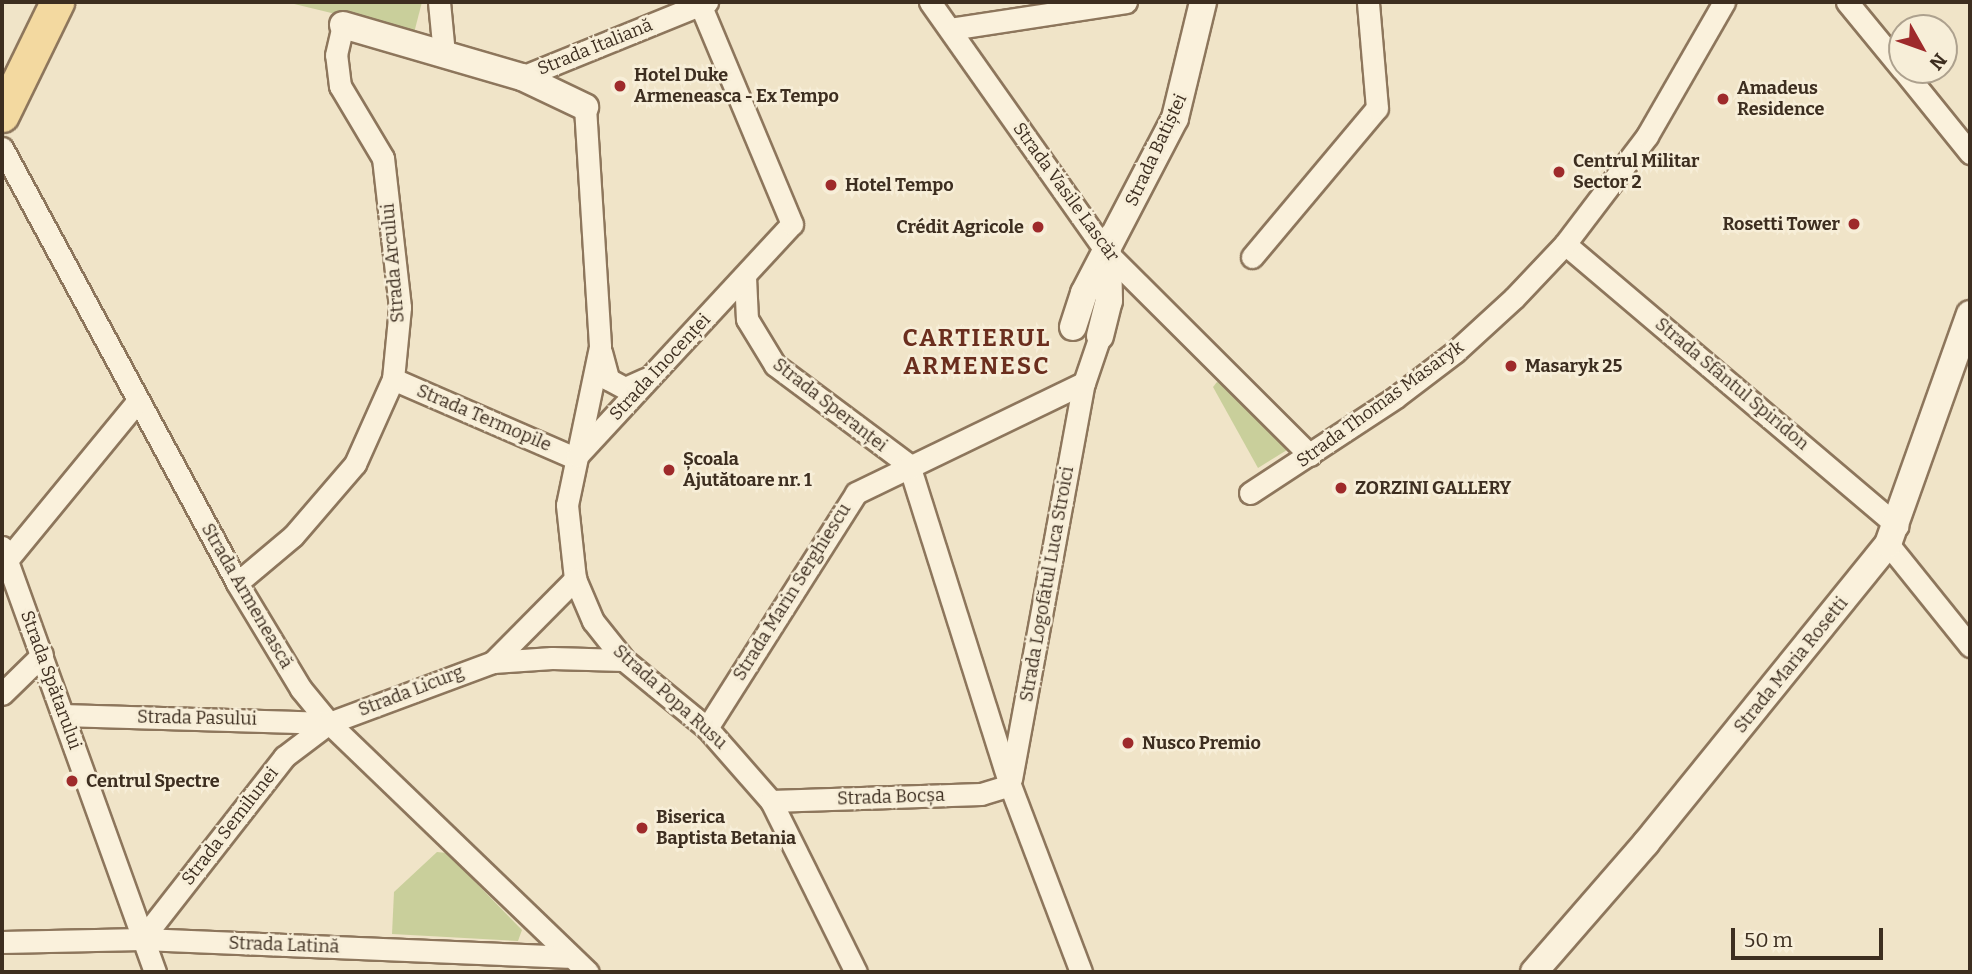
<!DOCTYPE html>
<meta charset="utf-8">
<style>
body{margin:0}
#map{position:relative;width:1972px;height:974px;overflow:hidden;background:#f0e4c8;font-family:Bitter,serif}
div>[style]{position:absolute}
.green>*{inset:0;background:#c9cf9b}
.roads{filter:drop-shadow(2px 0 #8d765c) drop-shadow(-2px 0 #8d765c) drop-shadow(0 2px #8d765c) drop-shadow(0 -2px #8d765c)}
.minor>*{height:21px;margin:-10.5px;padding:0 10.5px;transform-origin:10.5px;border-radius:10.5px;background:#faf1dc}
.tertiary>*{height:26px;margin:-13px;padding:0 13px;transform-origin:13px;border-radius:13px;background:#faf1dc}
.primary>*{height:33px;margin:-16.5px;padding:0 16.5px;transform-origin:16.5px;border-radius:16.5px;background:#f3d9a0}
.dots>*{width:19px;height:19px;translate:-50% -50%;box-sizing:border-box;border:4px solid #f7eed8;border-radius:50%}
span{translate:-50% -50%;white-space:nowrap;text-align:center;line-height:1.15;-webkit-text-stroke:5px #f7eed8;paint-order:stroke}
.street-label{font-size:18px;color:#3d2e20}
.poi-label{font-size:18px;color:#3d2e20;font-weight:700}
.left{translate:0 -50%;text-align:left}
.right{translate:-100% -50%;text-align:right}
.district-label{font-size:24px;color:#6b2e1e;font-weight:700;letter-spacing:2px}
.frame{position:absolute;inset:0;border:4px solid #3d2e20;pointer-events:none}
.north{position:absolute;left:1888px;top:14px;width:70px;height:70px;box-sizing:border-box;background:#f7eed8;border:2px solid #ada18e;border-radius:50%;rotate:130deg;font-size:19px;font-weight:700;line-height:28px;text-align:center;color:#3d2e20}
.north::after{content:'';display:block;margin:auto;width:24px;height:32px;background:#9e2a2b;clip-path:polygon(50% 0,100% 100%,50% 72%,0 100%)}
.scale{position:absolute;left:1731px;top:928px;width:152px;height:32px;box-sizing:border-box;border:4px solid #3d2e20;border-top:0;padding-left:9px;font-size:21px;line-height:24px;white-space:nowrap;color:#3d2e20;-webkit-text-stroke:5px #f7eed8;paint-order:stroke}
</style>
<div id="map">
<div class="green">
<i style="clip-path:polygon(286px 2px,422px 2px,414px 33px)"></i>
<i style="clip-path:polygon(1217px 382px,1221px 383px,1287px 450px,1258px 468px,1213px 387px)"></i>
<i style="clip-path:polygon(437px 852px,447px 853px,522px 930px,518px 941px,392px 934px,394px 892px)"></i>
</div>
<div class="roads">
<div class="minor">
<i style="left:439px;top:2px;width:52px;rotate:84.5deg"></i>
<i style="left:930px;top:2px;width:309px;rotate:54.8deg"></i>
<i style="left:1108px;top:254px;width:285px;rotate:44.9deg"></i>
<i style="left:1847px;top:2px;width:87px;rotate:50.6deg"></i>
<i style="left:950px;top:29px;width:178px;rotate:-8.7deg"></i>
<i style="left:1903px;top:70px;width:107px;rotate:51.1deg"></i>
<i style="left:522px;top:77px;width:200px;rotate:-22.1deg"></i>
<i style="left:585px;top:107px;width:240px;rotate:86.4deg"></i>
<i style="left:600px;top:347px;width:161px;rotate:101.8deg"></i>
<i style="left:567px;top:505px;width:74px;rotate:83.8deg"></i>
<i style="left:575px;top:579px;width:46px;rotate:66.8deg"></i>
<i style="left:593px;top:621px;width:50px;rotate:51.5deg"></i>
<i style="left:624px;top:660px;width:107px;rotate:39.3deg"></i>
<i style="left:707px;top:728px;width:97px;rotate:48.8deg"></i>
<i style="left:771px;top:801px;width:191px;rotate:63.6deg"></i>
<i style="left:2px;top:148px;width:494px;rotate:61.6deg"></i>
<i style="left:237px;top:583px;width:124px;rotate:58.9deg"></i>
<i style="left:301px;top:689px;width:44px;rotate:50.5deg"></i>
<i style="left:329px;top:723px;width:359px;rotate:43.9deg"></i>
<i style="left:1565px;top:244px;width:436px;rotate:40.3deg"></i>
<i style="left:1252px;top:257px;width:194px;rotate:-50deg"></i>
<i style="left:1377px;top:108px;width:106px;rotate:-94.9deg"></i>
<i style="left:745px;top:277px;width:42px;rotate:87.3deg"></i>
<i style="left:747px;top:319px;width:54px;rotate:58.7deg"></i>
<i style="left:775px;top:365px;width:167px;rotate:36.7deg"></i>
<i style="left:909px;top:465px;width:336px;rotate:72.5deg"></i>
<i style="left:1010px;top:785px;width:200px;rotate:69.2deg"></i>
<i style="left:601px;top:352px;width:28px;rotate:75deg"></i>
<i style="left:608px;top:379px;width:19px;rotate:28deg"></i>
<i style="left:625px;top:388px;width:22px;rotate:-24deg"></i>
<i style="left:393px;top:379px;width:198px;rotate:23.5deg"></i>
<i style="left:577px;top:456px;width:316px;rotate:-47.2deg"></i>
<i style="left:792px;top:224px;width:241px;rotate:-112.7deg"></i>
<i style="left:1250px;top:493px;width:175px;rotate:-33.3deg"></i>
<i style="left:1396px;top:397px;width:74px;rotate:-37.3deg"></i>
<i style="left:1455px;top:352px;width:80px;rotate:-42.5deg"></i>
<i style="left:1514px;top:298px;width:74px;rotate:-46.6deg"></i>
<i style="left:1565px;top:244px;width:136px;rotate:-52.8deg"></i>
<i style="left:1647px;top:136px;width:155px;rotate:-60.1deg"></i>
<i style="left:1888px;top:544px;width:131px;rotate:51.2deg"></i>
<i style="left:2px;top:547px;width:452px;rotate:70.2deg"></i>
<i style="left:7px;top:560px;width:205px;rotate:-50.6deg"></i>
<i style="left:237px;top:583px;width:73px;rotate:-40deg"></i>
<i style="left:293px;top:536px;width:95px;rotate:-49.3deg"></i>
<i style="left:355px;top:464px;width:93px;rotate:-65.9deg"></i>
<i style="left:393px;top:379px;width:72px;rotate:-84.4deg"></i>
<i style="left:400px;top:307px;width:150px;rotate:-96.5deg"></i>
<i style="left:383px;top:158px;width:84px;rotate:-120.8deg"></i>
<i style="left:340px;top:86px;width:31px;rotate:-97deg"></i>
<i style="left:336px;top:55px;width:31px;rotate:-77deg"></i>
<i style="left:493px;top:662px;width:117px;rotate:-45.3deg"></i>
<i style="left:2px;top:694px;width:56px;rotate:-44.3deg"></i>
<i style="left:64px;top:715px;width:265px;rotate:1.7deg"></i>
<i style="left:707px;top:728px;width:278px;rotate:-57.6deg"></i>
<i style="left:856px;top:493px;width:253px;rotate:-25.8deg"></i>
<i style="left:1011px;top:779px;width:403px;rotate:-79.6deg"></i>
<i style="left:1084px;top:383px;width:50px;rotate:-71.2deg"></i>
<i style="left:771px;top:801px;width:210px;rotate:-1.9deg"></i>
<i style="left:981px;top:794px;width:30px;rotate:-17deg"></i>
<i style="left:142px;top:939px;width:231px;rotate:-52deg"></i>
<i style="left:284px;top:757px;width:56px;rotate:-37.1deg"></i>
<i style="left:329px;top:723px;width:175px;rotate:-20.4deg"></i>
<i style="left:493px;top:662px;width:59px;rotate:-3.9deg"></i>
<i style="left:552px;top:658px;width:72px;rotate:1.6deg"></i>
<i style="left:2px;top:942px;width:140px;rotate:-1.2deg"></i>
<i style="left:142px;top:939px;width:425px;rotate:2.4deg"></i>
</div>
<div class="tertiary">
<i style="left:343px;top:25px;width:186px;rotate:16.2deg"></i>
<i style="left:522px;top:77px;width:70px;rotate:25.5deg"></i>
<i style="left:1073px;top:327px;width:36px;rotate:-72deg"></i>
<i style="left:1084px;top:293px;width:197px;rotate:-62.5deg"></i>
<i style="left:1175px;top:118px;width:119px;rotate:-76.4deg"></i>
<i style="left:1100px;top:336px;width:36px;rotate:-76deg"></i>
<i style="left:1109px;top:301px;width:47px;rotate:-91.2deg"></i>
<i style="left:1534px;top:972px;width:171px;rotate:-49deg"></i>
<i style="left:1646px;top:843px;width:385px;rotate:-51deg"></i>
<i style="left:1888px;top:544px;width:244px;rotate:-70.4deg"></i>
</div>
<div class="primary">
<i style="left:2px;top:115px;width:126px;rotate:-64deg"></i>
</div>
</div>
<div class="dots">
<i style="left:620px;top:86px;background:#9e2a2b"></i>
<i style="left:1723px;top:99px;background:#9e2a2b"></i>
<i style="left:1559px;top:172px;background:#9e2a2b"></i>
<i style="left:831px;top:185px;background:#9e2a2b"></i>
<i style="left:1854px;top:224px;background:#9e2a2b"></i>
<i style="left:1038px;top:227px;background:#9e2a2b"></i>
<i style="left:1511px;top:366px;background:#9e2a2b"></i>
<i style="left:669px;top:470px;background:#9e2a2b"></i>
<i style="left:1341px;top:488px;background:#9e2a2b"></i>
<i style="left:1128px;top:743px;background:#9e2a2b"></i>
<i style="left:72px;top:781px;background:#9e2a2b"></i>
<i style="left:642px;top:828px;background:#9e2a2b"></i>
</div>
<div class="street-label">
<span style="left:595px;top:47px;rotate:-22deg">Strada Italiană</span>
<span style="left:1156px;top:150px;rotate:-65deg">Strada Batiștei</span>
<span style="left:1066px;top:192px;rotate:54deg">Strada Vasile Lascăr</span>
<span style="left:393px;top:263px;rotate:-95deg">Strada Arcului</span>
<span style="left:660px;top:367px;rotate:-47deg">Strada Inocenței</span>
<span style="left:1732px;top:384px;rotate:40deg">Strada Sfântul Spiridon</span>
<span style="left:1380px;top:404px;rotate:-36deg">Strada Thomas Masaryk</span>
<span style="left:830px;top:405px;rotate:38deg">Strada Speranței</span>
<span style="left:484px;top:418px;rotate:23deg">Strada Termopile</span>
<span style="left:1047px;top:584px;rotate:-80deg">Strada Logofătul Luca Stroici</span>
<span style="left:792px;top:592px;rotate:-58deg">Strada Marin Serghiescu</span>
<span style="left:247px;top:596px;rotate:60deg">Strada Armenească</span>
<span style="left:1791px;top:665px;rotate:-51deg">Strada Maria Rosetti</span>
<span style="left:51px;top:680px;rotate:70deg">Strada Spătarului</span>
<span style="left:411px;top:691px;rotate:-21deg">Strada Licurg</span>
<span style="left:670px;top:697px;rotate:42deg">Strada Popa Rusu</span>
<span style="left:197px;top:718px;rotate:1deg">Strada Pasului</span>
<span style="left:891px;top:797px;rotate:-2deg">Strada Bocșa</span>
<span style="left:230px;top:826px;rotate:-52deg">Strada Semilunei</span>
<span style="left:284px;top:945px;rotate:2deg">Strada Latină</span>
</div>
<div class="poi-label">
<span class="left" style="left:634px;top:86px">Hotel Duke<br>Armeneasca - Ex Tempo</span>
<span class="left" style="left:1737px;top:99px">Amadeus<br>Residence</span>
<span class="left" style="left:1573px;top:172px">Centrul Militar<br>Sector 2</span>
<span class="left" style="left:845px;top:185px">Hotel Tempo</span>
<span class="right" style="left:1840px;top:224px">Rosetti Tower</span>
<span class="right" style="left:1024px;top:227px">Crédit Agricole</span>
<span class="left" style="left:1525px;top:366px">Masaryk 25</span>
<span class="left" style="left:683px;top:470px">Școala<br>Ajutătoare nr. 1</span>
<span class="left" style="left:1355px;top:488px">ZORZINI GALLERY</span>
<span class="left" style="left:1142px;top:743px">Nusco Premio</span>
<span class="left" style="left:86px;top:781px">Centrul Spectre</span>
<span class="left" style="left:656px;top:828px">Biserica<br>Baptista Betania</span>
</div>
<div class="district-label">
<span style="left:977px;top:353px">CARTIERUL<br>ARMENESC</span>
</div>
<div class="frame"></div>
<div class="north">N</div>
<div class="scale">50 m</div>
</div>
